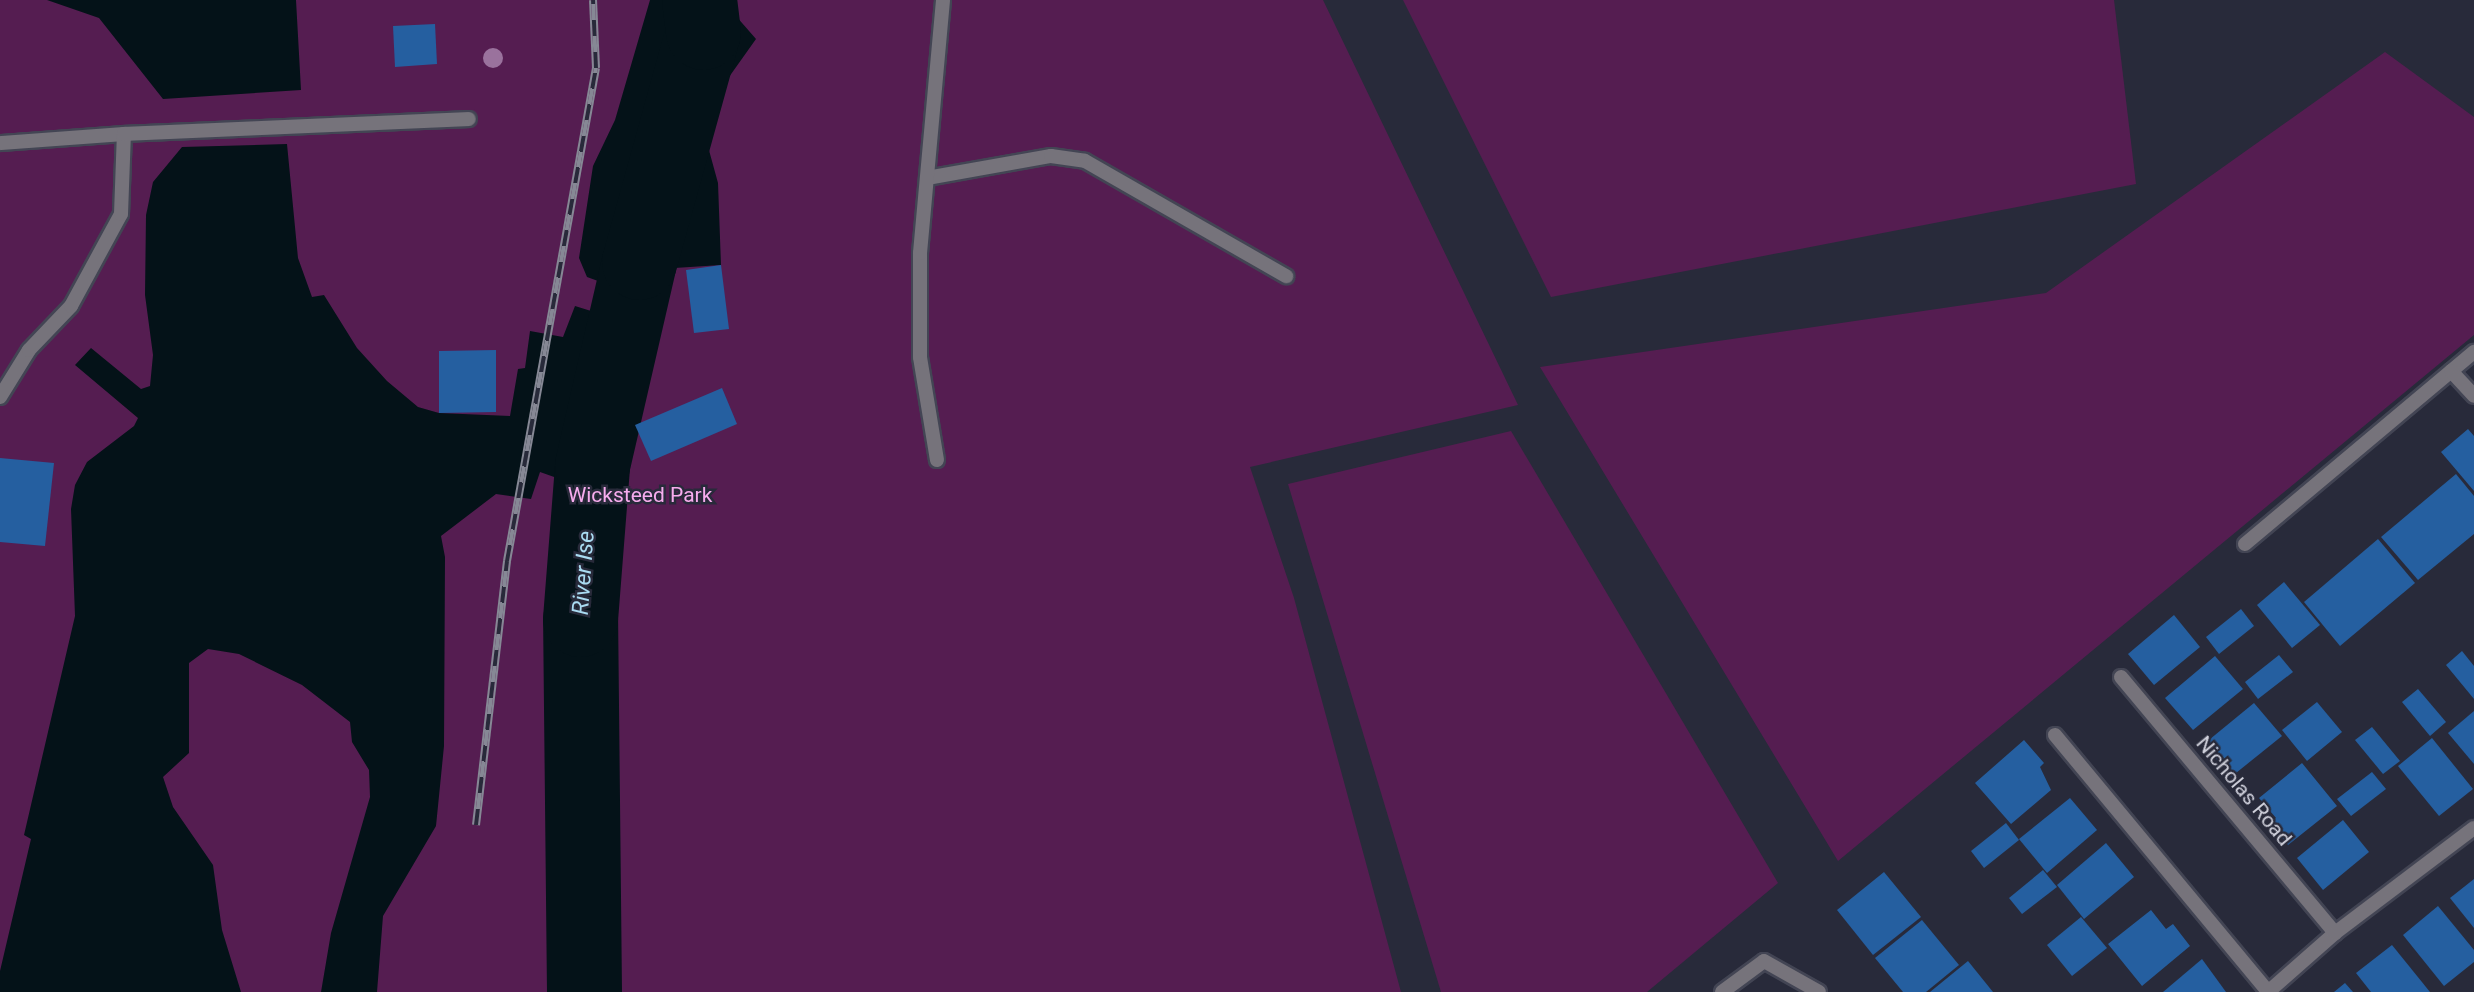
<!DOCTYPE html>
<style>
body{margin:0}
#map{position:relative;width:2474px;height:992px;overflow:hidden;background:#282a3a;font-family:Roboto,sans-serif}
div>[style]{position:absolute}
.green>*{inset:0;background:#551d51}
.water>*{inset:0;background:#041218}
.river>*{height:75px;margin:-37.5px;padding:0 37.5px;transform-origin:37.5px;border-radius:37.5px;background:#041218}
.building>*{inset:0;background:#255fa0}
.roads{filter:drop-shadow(2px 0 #434554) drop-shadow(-2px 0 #434554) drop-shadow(0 2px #434554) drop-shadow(0 -2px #434554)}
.service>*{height:14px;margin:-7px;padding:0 7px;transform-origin:7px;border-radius:7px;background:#76737b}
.minor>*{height:14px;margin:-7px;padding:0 7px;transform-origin:7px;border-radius:7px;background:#76737b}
.rail>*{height:8px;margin-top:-4px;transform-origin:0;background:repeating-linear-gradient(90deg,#282a3a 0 16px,#868895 0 32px);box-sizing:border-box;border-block:2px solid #868895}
.trees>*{width:20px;height:20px;margin:-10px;border-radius:50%;background:#9a729d}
span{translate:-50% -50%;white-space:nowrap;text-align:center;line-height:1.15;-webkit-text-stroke:5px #282a3a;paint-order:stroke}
.park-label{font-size:21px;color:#f7acee}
.street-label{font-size:21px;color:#d2d3de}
.water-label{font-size:23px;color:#aadbf2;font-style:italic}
</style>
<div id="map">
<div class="green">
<i style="clip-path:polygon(0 0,1323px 0,1518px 405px,1250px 467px,1294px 598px,1401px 992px,0 992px)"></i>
<i style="clip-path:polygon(1403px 0,2114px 0,2136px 184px,1551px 297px)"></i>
<i style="clip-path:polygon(2385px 52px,2474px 117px,2474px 335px,1838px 861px,1540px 367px,2046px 293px)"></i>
<i style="clip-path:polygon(1511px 431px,1778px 883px,1647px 992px,1441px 992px,1288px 484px)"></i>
</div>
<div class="water">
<i style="clip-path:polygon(47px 0,296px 0,301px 90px,163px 99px,99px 18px)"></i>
<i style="clip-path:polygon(650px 0,722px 0,756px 39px,729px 77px,704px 132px,718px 183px,721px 265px,628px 271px,623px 290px,587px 277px,579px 258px,593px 166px,615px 120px)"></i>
<i style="clip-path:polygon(287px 144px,298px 258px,312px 297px,324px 295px,357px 348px,387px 381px,418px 407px,439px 413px,510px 416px,518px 369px,525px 368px,530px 331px,563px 337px,575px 306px,620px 320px,622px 355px,611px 406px,591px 421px,576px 460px,557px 478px,540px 472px,531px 499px,496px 494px,441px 536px,445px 557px,444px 746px,436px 826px,383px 916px,377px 992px,321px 992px,331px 933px,370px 797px,369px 770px,352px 742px,350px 722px,302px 685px,239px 654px,208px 649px,189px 663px,189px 753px,163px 777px,173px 807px,213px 865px,222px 930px,241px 992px,0 992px,0 971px,31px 839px,24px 835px,75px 616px,71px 509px,75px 485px,87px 462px,134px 426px,138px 418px,75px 365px,91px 348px,141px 389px,150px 386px,153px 355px,145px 295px,146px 215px,153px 182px,182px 147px)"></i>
</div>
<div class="river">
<i style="left:584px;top:992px;width:373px;rotate:-90.6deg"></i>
<i style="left:580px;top:619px;width:154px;rotate:-85.5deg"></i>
<i style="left:592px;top:465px;width:208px;rotate:-77deg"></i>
<i style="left:639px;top:262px;width:239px;rotate:-74.5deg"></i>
<i style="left:703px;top:32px;width:32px;rotate:-97deg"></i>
</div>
<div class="building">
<i style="clip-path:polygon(435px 24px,437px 64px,395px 67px,393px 26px)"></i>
<i style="clip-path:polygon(721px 265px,729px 329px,694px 333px,686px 270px)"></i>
<i style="clip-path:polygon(496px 350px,496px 412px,439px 413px,439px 351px)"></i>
<i style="clip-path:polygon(722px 388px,737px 424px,651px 461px,635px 425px)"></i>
<i style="clip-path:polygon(2468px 429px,2474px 436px,2474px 491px,2441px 452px)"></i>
<i style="clip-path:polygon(0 458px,54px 463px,45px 546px,0 542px)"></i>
<i style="clip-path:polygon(2456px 474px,2474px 496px,2474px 534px,2418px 580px,2381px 537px)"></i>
<i style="clip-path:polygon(2378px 539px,2415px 583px,2340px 646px,2304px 602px)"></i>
<i style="clip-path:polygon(2284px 582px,2320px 625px,2292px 648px,2257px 605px)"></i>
<i style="clip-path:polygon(2241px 609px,2254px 626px,2219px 654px,2206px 637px)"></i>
<i style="clip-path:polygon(2174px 615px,2200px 647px,2154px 685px,2128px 654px)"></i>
<i style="clip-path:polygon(2462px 651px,2474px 666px,2474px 699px,2446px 665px)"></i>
<i style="clip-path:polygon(2279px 655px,2293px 672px,2258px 699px,2245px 682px)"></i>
<i style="clip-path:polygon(2215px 656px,2243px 689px,2193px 730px,2165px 698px)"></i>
<i style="clip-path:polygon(2418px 689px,2446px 722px,2430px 736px,2402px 702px)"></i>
<i style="clip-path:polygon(2317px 702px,2342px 732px,2307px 761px,2282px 730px)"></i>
<i style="clip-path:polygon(2254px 703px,2282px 736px,2231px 777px,2204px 744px)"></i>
<i style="clip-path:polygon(2474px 711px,2474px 764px,2448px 733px)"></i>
<i style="clip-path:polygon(2372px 727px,2400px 761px,2383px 774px,2355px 740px)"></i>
<i style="clip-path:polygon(2432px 738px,2473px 789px,2439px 816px,2398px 766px)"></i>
<i style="clip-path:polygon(2024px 740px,2044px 763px,2040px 767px,2051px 790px,2011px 824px,1975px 783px)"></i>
<i style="clip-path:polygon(2302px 763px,2337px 806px,2288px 845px,2270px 823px,2276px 818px,2259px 798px)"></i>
<i style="clip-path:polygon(2372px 772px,2386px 789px,2351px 816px,2337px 799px)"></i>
<i style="clip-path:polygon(2070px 798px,2097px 830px,2047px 873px,2019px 839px)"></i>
<i style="clip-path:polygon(2343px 820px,2369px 852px,2323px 890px,2297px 858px)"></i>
<i style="clip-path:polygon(2006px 823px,2019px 840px,1984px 868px,1971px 851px)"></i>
<i style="clip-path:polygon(2106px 843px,2134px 877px,2084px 919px,2057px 885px)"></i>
<i style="clip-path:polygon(2043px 870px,2057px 887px,2022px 914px,2009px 898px)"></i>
<i style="clip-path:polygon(1884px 872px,1921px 917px,1873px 955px,1837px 910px)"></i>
<i style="clip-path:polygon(2474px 879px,2474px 928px,2450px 898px)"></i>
<i style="clip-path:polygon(2438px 906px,2474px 950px,2474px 962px,2444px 986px,2403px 935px)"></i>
<i style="clip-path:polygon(2151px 910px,2166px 929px,2173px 924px,2190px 946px,2142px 986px,2108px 944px)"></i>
<i style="clip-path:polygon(2081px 917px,2107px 948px,2072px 976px,2047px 945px)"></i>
<i style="clip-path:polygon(1922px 920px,1959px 965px,1926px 992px,1903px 992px,1875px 958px)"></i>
<i style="clip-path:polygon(2392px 945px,2430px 992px,2371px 992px,2356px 973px)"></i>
<i style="clip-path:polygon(2202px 959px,2226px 992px,2163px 992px)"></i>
<i style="clip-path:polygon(1968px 961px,1993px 992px,1930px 992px)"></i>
<i style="clip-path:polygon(2345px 983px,2353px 992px,2334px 992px)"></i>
</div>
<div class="roads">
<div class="service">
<i style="left:0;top:143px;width:124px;rotate:-4.2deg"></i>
<i style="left:927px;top:178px;width:126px;rotate:-10.1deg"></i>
<i style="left:1051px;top:156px;width:34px;rotate:8deg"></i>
<i style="left:1085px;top:161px;width:232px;rotate:29.8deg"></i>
<i style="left:0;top:397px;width:55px;rotate:-58.3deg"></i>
<i style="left:29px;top:350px;width:61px;rotate:-46.3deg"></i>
<i style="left:71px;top:306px;width:105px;rotate:-61.5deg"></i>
<i style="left:121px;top:214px;width:80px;rotate:-87.9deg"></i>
<i style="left:124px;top:134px;width:345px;rotate:-2.5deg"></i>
<i style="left:937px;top:460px;width:104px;rotate:-99.4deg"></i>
<i style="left:920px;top:357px;width:104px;rotate:-90deg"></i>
<i style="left:920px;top:253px;width:254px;rotate:-84.8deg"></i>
<i style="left:2245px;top:544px;width:299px;rotate:-40deg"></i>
<i style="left:2121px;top:677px;width:334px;rotate:50.1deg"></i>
<i style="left:2055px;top:735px;width:334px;rotate:50.3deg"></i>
</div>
<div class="minor">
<i style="left:2451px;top:371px;width:34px;rotate:47deg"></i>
<i style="left:1722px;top:992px;width:52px;rotate:-36.4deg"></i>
<i style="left:1764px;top:961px;width:63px;rotate:29.4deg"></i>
<i style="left:2268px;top:992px;width:89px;rotate:-41.4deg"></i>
<i style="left:2335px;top:933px;width:174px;rotate:-37.1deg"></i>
</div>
</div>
<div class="rail">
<i style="left:476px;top:825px;width:266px;rotate:-83.3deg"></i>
<i style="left:507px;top:561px;width:501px;rotate:-79.77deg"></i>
<i style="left:596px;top:68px;width:68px;rotate:-92.5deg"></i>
</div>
<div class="trees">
<i style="left:493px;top:58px"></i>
</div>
<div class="park-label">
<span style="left:640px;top:495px">Wicksteed Park</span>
</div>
<div class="street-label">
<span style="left:2244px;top:791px;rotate:50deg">Nicholas Road</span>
</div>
<div class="water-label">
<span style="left:584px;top:573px;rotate:-86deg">River Ise</span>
</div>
</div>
